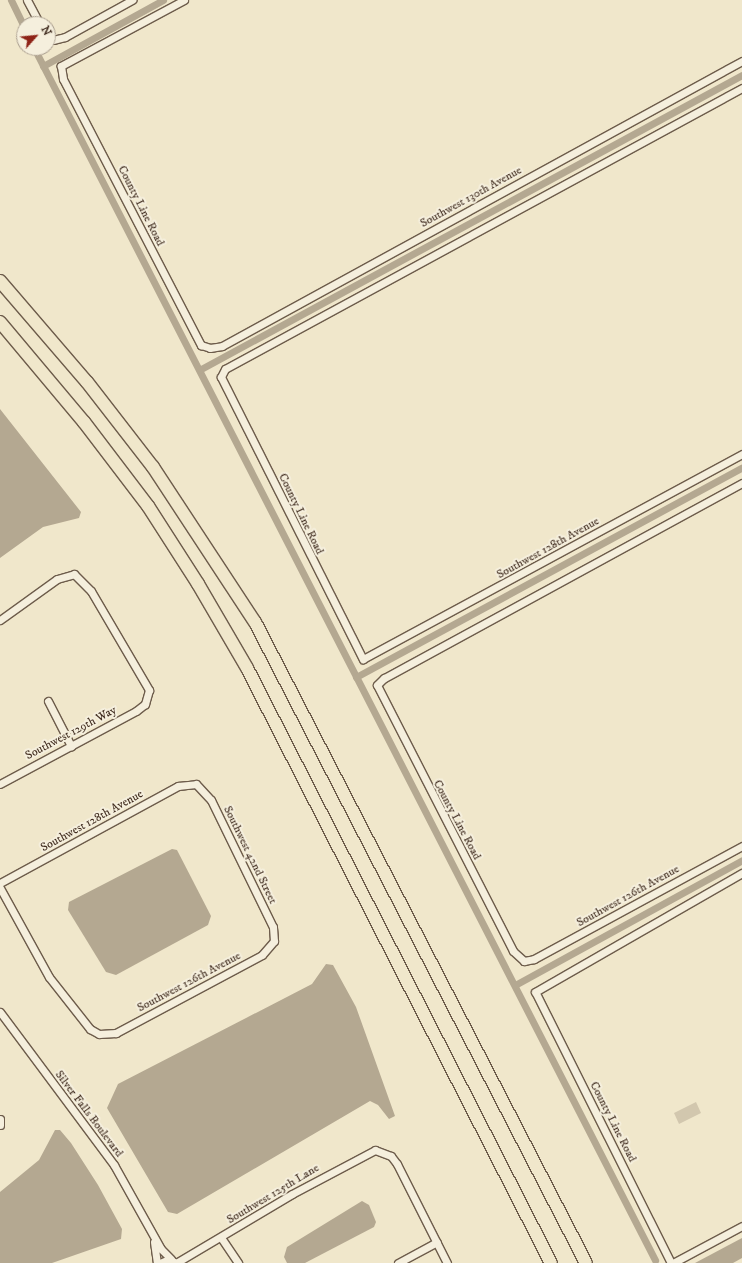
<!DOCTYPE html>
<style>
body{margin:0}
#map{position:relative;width:742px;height:1263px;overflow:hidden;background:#f0e7cb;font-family:"IM FELL DW Pica",serif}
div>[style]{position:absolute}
.green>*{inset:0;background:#d2c7ae}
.water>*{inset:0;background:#b4a891}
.canal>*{height:7px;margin:-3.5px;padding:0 3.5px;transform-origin:3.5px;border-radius:3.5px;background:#b4a891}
.roads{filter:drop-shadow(1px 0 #6d5c4b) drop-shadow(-1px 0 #6d5c4b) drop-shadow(0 1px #6d5c4b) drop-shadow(0 -1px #6d5c4b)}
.street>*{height:7px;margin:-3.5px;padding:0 3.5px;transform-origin:3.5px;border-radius:3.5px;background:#f5efdd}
.highway>*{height:12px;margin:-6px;padding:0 6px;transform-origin:6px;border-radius:6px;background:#f0e7cb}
span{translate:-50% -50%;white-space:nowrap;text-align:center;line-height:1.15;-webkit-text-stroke:4px #f5efdd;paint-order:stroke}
.street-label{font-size:12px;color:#412d20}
.north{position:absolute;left:16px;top:16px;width:40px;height:40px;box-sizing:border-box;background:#f5efdd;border:1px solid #ada191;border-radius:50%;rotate:63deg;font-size:11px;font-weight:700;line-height:16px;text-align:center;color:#412d20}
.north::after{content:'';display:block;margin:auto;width:14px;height:18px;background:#8f2418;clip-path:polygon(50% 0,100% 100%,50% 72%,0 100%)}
</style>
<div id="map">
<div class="green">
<i style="clip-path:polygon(696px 1102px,701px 1113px,679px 1124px,674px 1113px)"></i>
</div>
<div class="water">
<i style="clip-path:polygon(0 409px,81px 512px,79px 518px,43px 527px,0 558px)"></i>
<i style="clip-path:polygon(172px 849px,177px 850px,211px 916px,208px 925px,116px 975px,106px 972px,68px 910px,69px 902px)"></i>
<i style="clip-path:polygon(326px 964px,333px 965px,356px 1007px,395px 1116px,389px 1119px,378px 1105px,370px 1101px,177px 1214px,168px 1212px,107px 1108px,118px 1084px,312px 984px)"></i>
<i style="clip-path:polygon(55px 1130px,60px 1130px,71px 1143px,98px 1185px,122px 1229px,121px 1239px,52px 1263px,0 1263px,0 1192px,39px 1160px)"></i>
<i style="clip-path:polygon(362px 1201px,369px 1205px,376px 1222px,374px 1227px,305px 1263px,287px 1263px,284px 1257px,287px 1247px)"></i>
<i style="clip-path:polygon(742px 1238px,742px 1258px,733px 1263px,695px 1263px)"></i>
</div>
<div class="canal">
<i style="left:11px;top:0;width:30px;rotate:64deg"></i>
<i style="left:34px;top:48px;width:1362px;rotate:62.87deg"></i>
<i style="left:43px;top:66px;width:137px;rotate:-28.8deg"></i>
<i style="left:201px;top:369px;width:616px;rotate:-28.52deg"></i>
<i style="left:356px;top:677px;width:439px;rotate:-28.5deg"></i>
<i style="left:515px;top:985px;width:259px;rotate:-28.8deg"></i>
</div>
<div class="roads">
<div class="street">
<i style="left:27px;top:0;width:27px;rotate:62deg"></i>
<i style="left:184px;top:0;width:140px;rotate:151.8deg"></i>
<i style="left:61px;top:66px;width:13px;rotate:81deg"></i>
<i style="left:63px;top:79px;width:300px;rotate:62.6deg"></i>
<i style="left:201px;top:345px;width:9px;rotate:18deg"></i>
<i style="left:210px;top:348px;width:12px;rotate:-9deg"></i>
<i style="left:222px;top:346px;width:593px;rotate:-28.73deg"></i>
<i style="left:48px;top:36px;width:6px;rotate:39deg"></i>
<i style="left:53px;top:40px;width:12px;rotate:-14deg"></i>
<i style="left:65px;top:37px;width:77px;rotate:-28.9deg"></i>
<i style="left:742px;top:88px;width:588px;rotate:151.48deg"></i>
<i style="left:225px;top:369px;width:9px;rotate:117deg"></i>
<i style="left:221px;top:377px;width:316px;rotate:63.3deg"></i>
<i style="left:363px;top:659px;width:431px;rotate:-28.4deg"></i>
<i style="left:742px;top:483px;width:408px;rotate:151.4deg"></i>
<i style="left:384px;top:678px;width:10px;rotate:135deg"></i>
<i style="left:377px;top:685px;width:299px;rotate:62.9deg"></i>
<i style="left:513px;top:951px;width:15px;rotate:42deg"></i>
<i style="left:524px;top:961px;width:10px;rotate:-11deg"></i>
<i style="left:534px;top:959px;width:237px;rotate:-28.5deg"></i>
<i style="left:0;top:620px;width:70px;rotate:-35.7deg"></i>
<i style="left:57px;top:579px;width:18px;rotate:-16deg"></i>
<i style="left:74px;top:574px;width:24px;rotate:45deg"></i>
<i style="left:91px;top:591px;width:115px;rotate:59.6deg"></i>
<i style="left:149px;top:690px;width:15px;rotate:106deg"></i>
<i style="left:145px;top:704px;width:11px;rotate:142deg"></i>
<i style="left:136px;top:711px;width:154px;rotate:151.8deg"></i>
<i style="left:48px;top:701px;width:51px;rotate:62.9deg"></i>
<i style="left:0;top:883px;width:203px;rotate:-28.6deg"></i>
<i style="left:178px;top:786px;width:18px;rotate:-6deg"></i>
<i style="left:196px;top:784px;width:22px;rotate:47deg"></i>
<i style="left:211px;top:800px;width:141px;rotate:64deg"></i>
<i style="left:273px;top:927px;width:14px;rotate:86deg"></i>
<i style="left:274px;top:941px;width:18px;rotate:131deg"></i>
<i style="left:262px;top:955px;width:166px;rotate:151.9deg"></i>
<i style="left:116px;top:1033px;width:17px;rotate:177deg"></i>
<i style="left:99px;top:1034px;width:10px;rotate:-151deg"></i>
<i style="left:90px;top:1029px;width:66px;rotate:-128.3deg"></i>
<i style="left:49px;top:977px;width:102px;rotate:-118.8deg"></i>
<i style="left:0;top:1012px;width:191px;rotate:53.3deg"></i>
<i style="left:114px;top:1165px;width:96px;rotate:60.8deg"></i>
<i style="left:161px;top:1249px;width:14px;rotate:45deg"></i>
<i style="left:0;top:1119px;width:6px;rotate:90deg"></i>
<i style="left:222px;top:1239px;width:29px;rotate:56deg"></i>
<i style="left:154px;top:1242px;width:21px;rotate:82deg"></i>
<i style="left:160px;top:1263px;width:10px;rotate:-24deg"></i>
<i style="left:169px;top:1259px;width:8px;rotate:30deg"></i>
<i style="left:176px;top:1263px;width:135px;rotate:-30.7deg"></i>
<i style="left:292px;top:1194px;width:94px;rotate:-27.9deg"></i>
<i style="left:375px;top:1150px;width:17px;rotate:21deg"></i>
<i style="left:391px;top:1156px;width:10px;rotate:53deg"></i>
<i style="left:397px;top:1164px;width:111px;rotate:63.2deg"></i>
<i style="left:398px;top:1263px;width:44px;rotate:-28.3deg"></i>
<i style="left:671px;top:1263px;width:303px;rotate:-116.6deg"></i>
<i style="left:535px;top:992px;width:239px;rotate:-29.9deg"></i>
<i style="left:673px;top:1263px;width:78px;rotate:-28.2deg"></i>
</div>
<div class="highway">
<i style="left:0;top:281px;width:133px;rotate:49.3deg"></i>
<i style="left:87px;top:382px;width:108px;rotate:52.2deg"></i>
<i style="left:153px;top:467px;width:186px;rotate:56.7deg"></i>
<i style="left:255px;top:622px;width:721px;rotate:62.69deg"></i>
<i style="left:0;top:322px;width:131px;rotate:50deg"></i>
<i style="left:84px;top:422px;width:106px;rotate:52.7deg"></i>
<i style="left:148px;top:506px;width:93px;rotate:57.3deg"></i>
<i style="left:198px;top:584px;width:97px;rotate:59.7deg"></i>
<i style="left:247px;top:668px;width:668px;rotate:62.94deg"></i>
</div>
</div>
<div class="street-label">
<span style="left:471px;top:197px;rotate:-29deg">Southwest 130th Avenue</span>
<span style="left:141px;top:206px;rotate:63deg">County Line Road</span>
<span style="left:301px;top:514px;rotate:64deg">County Line Road</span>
<span style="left:548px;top:548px;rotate:-29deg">Southwest 128th Avenue</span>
<span style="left:71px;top:733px;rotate:-28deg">Southwest 129th Way</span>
<span style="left:457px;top:820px;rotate:62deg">County Line Road</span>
<span style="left:92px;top:821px;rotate:-29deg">Southwest 128th Avenue</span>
<span style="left:250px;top:855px;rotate:64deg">Southwest 42nd Street</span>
<span style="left:628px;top:896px;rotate:-29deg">Southwest 126th Avenue</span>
<span style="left:189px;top:982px;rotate:-28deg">Southwest 126th Avenue</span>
<span style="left:89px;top:1114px;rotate:53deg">Silver Falls Boulevard</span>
<span style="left:613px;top:1122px;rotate:63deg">County Line Road</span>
<span style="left:273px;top:1194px;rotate:-31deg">Southwest 125th Lane</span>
</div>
<div class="north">N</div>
</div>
